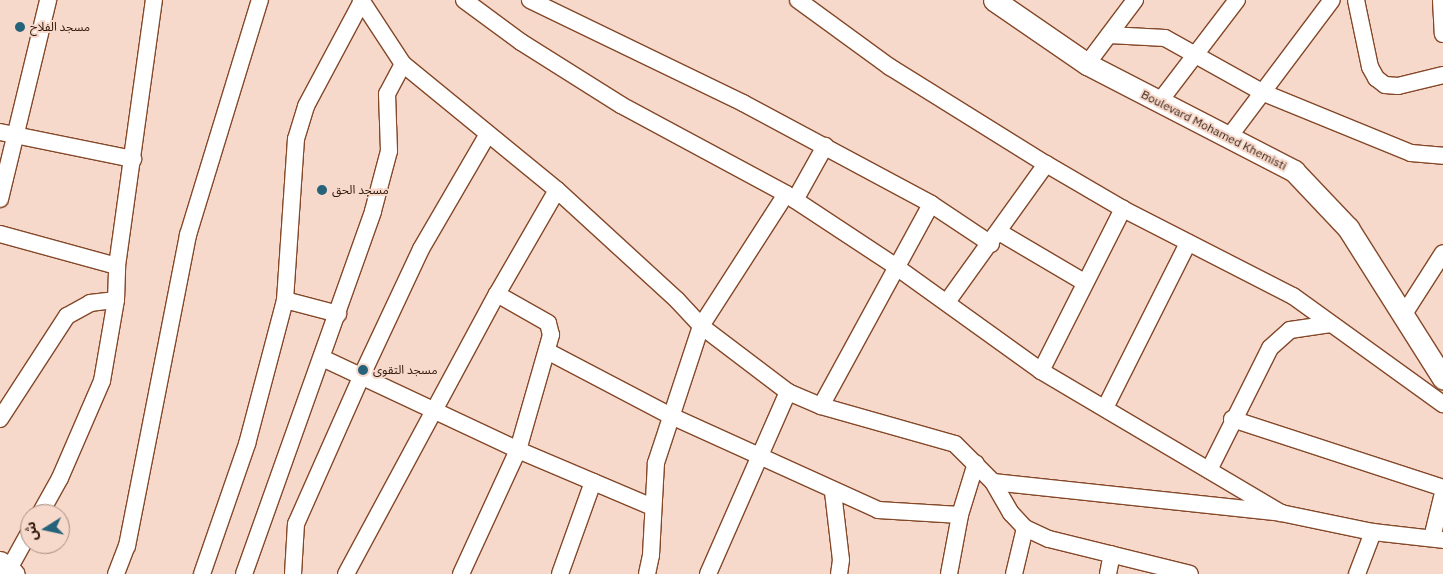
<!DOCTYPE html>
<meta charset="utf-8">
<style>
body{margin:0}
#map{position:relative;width:1443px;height:574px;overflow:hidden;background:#f6d9cb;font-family:"IBM Plex Sans","Noto Sans Arabic",sans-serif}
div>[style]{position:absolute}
.roads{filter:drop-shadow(1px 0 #844829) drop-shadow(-1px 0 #844829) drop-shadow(0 1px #844829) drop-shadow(0 -1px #844829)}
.minor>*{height:16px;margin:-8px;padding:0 8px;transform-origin:8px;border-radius:8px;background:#fff}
.major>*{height:21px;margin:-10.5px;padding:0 10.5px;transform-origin:10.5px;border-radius:10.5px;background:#fff}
.dots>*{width:14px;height:14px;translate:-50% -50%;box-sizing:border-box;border:2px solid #f6d9cb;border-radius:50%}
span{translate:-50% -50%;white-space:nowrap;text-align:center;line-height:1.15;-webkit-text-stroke:4px #f6d9cb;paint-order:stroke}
.poi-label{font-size:12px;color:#32190b}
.left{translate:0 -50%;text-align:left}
.street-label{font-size:12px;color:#32190b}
.north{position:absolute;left:20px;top:504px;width:50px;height:50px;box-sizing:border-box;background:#f6d9cb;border:1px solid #a88c7e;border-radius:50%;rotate:260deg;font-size:14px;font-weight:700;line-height:20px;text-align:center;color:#32190b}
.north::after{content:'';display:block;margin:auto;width:18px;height:22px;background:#26637a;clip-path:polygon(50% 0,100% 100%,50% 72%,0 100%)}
</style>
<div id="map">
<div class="roads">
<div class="minor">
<i style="left:361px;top:0;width:77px;rotate:56.7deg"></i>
<i style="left:403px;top:64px;width:199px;rotate:39.3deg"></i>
<i style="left:557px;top:190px;width:163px;rotate:42.5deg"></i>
<i style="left:677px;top:300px;width:35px;rotate:47deg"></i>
<i style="left:701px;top:326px;width:109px;rotate:37.2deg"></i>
<i style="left:788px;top:392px;width:36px;rotate:23deg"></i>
<i style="left:821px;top:406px;width:139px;rotate:15.8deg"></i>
<i style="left:955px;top:444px;width:54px;rotate:45deg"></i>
<i style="left:993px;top:482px;width:36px;rotate:60deg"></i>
<i style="left:1011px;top:513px;width:21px;rotate:47deg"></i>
<i style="left:1025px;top:528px;width:26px;rotate:25deg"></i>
<i style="left:1049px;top:539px;width:145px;rotate:13.9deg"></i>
<i style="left:464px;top:0;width:71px;rotate:36.4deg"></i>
<i style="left:521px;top:42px;width:118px;rotate:32.2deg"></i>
<i style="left:621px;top:105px;width:187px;rotate:28.3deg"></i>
<i style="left:786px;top:194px;width:131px;rotate:33.4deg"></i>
<i style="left:895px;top:266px;width:180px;rotate:35.7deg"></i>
<i style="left:1041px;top:371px;width:279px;rotate:30.6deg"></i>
<i style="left:530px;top:0;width:237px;rotate:25.8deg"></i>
<i style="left:743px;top:103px;width:213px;rotate:28.2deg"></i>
<i style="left:931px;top:204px;width:72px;rotate:33.7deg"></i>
<i style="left:798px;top:0;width:114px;rotate:36.1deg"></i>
<i style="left:890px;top:67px;width:184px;rotate:31.9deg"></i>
<i style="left:1046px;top:164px;width:89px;rotate:30.3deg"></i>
<i style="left:1123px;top:209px;width:191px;rotate:27.1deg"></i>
<i style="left:1293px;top:296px;width:185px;rotate:35.8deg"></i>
<i style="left:1356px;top:0;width:68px;rotate:78.2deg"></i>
<i style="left:1370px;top:67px;width:13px;rotate:61deg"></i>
<i style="left:1376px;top:78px;width:11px;rotate:38deg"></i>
<i style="left:1385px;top:85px;width:13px;rotate:4deg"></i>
<i style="left:1398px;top:86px;width:46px;rotate:-13.7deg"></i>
<i style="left:1441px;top:0;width:34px;rotate:87deg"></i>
<i style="left:1109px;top:35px;width:56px;rotate:3.1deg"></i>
<i style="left:1165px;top:38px;width:113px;rotate:29.1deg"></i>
<i style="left:1264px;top:93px;width:159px;rotate:22.2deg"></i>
<i style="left:1411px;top:153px;width:32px;rotate:5deg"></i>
<i style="left:1087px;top:64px;width:80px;rotate:-53.1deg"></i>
<i style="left:1160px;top:101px;width:127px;rotate:-52.7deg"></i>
<i style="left:0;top:132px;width:136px;rotate:11.5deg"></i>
<i style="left:1229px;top:137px;width:171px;rotate:-53.1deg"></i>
<i style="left:0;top:199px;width:205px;rotate:-76.4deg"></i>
<i style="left:795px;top:200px;width:62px;rotate:-60.9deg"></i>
<i style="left:999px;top:232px;width:99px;rotate:30.5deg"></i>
<i style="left:0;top:234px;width:121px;rotate:15.3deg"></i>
<i style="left:285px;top:300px;width:55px;rotate:14.8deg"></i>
<i style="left:947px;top:302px;width:170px;rotate:-54.3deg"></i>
<i style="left:1404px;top:314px;width:72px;rotate:-57.4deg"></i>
<i style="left:547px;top:351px;width:138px;rotate:27.7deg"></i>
<i style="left:669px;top:415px;width:230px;rotate:24.4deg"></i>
<i style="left:878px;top:510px;width:82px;rotate:3.5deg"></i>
<i style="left:322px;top:358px;width:217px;rotate:25.1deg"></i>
<i style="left:518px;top:450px;width:146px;rotate:23deg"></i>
<i style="left:1041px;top:371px;width:182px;rotate:-63.2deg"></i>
<i style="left:821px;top:406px;width:230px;rotate:-61.4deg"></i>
<i style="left:1105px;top:408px;width:185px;rotate:-63.3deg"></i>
<i style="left:0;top:419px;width:123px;rotate:-57deg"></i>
<i style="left:67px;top:316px;width:26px;rotate:-29deg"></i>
<i style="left:90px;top:303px;width:26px;rotate:-7deg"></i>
<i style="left:1232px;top:419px;width:222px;rotate:18.1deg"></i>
<i style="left:1209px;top:470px;width:136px;rotate:-63.4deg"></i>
<i style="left:1270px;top:348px;width:27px;rotate:-42deg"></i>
<i style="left:1290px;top:330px;width:41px;rotate:-8.3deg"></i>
<i style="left:993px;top:482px;width:290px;rotate:6.1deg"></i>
<i style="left:1281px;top:513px;width:94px;rotate:11.7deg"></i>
<i style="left:1373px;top:532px;width:70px;rotate:6.5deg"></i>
<i style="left:833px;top:492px;width:68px;rotate:83.3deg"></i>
<i style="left:841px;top:560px;width:14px;rotate:98deg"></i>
<i style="left:40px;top:514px;width:41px;rotate:-60.9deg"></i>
<i style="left:60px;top:478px;width:106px;rotate:-66.6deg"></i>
<i style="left:102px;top:381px;width:82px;rotate:-80.2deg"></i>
<i style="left:116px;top:300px;width:34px;rotate:-88deg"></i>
<i style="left:117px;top:266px;width:269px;rotate:-82.1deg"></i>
<i style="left:1432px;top:538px;width:46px;rotate:-76.3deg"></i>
<i style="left:9px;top:569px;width:43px;rotate:-61.1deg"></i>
<i style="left:116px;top:574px;width:30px;rotate:-69deg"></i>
<i style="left:127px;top:546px;width:317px;rotate:-78.9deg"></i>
<i style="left:188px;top:235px;width:246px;rotate:-73deg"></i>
<i style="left:202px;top:574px;width:138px;rotate:-70.9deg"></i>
<i style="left:247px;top:444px;width:149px;rotate:-75.2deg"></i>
<i style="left:285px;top:300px;width:161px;rotate:-86.1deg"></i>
<i style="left:296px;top:139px;width:34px;rotate:-73deg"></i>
<i style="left:306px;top:106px;width:119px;rotate:-61.9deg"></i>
<i style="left:244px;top:574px;width:385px;rotate:-70.4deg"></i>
<i style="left:373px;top:211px;width:62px;rotate:-75.1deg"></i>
<i style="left:389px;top:151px;width:57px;rotate:-92deg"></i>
<i style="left:387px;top:94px;width:34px;rotate:-62deg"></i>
<i style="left:293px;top:574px;width:50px;rotate:-86.6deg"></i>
<i style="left:296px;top:524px;width:163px;rotate:-66.1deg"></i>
<i style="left:362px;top:375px;width:139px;rotate:-64.9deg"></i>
<i style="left:421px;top:249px;width:133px;rotate:-59.8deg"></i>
<i style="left:346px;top:574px;width:318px;rotate:-61.7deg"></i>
<i style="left:497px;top:294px;width:120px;rotate:-60deg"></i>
<i style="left:461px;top:574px;width:136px;rotate:-65.3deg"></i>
<i style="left:518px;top:450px;width:120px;rotate:-74deg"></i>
<i style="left:551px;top:335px;width:12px;rotate:-104deg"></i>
<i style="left:548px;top:323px;width:59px;rotate:-150.4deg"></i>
<i style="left:560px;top:574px;width:98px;rotate:-70.3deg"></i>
<i style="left:647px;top:574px;width:19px;rotate:-78deg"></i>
<i style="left:651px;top:555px;width:92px;rotate:-86.9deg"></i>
<i style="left:656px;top:463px;width:144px;rotate:-71.8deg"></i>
<i style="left:701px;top:326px;width:157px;rotate:-57.2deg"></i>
<i style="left:708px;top:574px;width:199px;rotate:-66.3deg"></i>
<i style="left:949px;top:574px;width:60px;rotate:-79.4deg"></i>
<i style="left:960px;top:515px;width:54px;rotate:-72.9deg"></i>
<i style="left:1014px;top:574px;width:47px;rotate:-76.6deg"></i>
<i style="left:1108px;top:574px;width:20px;rotate:-79deg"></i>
<i style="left:1357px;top:574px;width:45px;rotate:-69.1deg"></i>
</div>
<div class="major">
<i style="left:994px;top:0;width:113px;rotate:34.5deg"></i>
<i style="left:1087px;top:64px;width:233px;rotate:27.3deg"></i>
<i style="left:1294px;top:171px;width:79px;rotate:46.5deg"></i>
<i style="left:1348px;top:228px;width:178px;rotate:57.7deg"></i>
<i style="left:0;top:562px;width:18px;rotate:41deg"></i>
</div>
</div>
<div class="dots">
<i style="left:20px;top:27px;background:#26637a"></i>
<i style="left:322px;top:190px;background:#26637a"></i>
<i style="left:363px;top:370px;background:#26637a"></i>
</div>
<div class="poi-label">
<span class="left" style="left:30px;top:27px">مسجد الفلاح</span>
<span class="left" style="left:332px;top:190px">مسجد الحق</span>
<span class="left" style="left:373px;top:370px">مسجد التقوى</span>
</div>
<div class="street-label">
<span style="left:1214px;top:130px;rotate:27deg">Boulevard Mohamed Khemisti</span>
</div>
<div class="north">ش</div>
</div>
